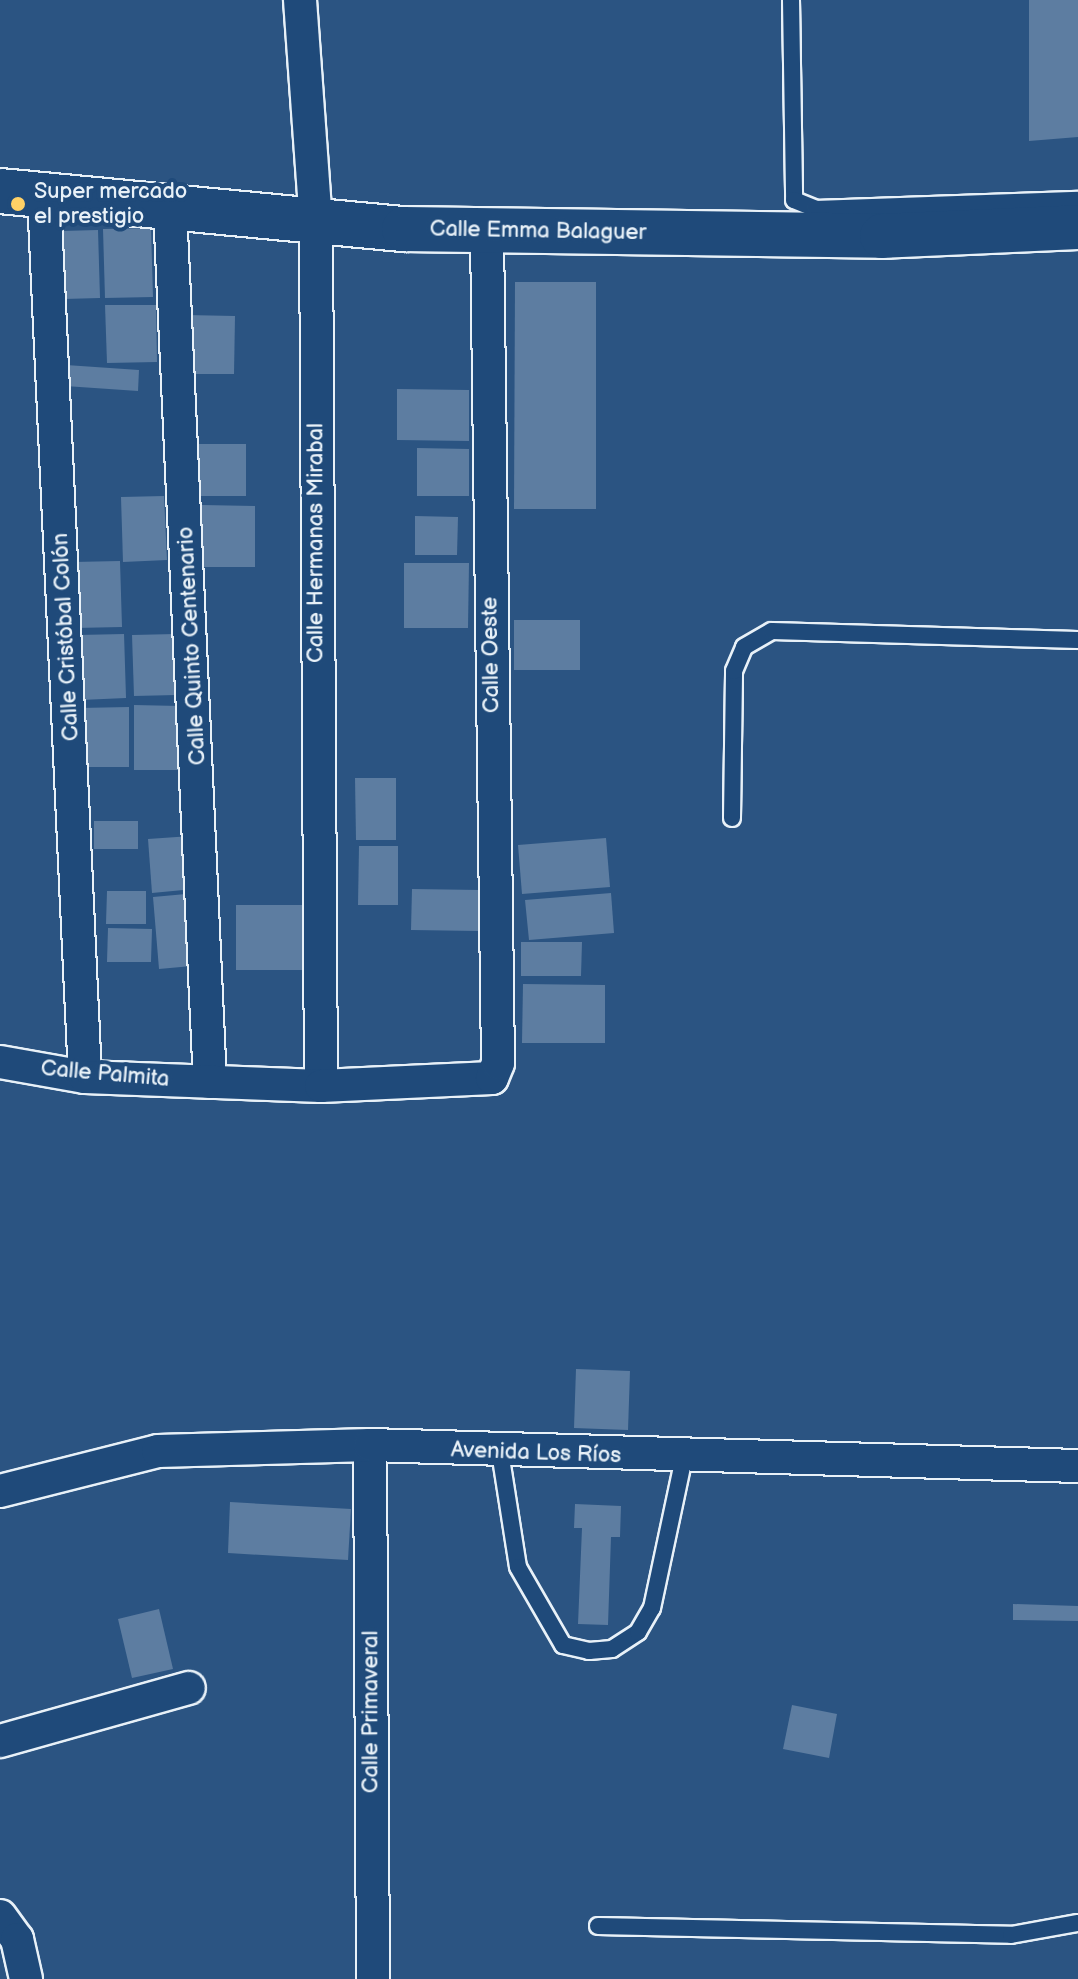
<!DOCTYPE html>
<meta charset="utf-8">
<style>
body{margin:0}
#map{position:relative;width:1078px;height:1979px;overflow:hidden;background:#2b5482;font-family:"Balsamiq Sans",sans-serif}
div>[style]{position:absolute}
.building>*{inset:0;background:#5d7da1}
.roads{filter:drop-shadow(2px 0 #e8f1f8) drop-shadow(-2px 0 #e8f1f8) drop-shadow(0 2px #e8f1f8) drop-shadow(0 -2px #e8f1f8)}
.lane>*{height:16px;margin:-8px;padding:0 8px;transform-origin:8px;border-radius:8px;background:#1f4a7a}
.street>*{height:32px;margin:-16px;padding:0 16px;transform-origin:16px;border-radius:16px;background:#1f4a7a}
.secondary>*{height:44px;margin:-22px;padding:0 22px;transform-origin:22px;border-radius:22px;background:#1f4a7a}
.dots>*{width:22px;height:22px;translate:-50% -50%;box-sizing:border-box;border:4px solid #1f4a7a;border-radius:50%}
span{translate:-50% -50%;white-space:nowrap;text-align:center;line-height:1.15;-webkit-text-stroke:8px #1f4a7a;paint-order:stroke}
.poi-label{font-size:22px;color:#e8f1f8}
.left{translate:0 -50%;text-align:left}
.street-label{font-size:22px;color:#e8f1f8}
</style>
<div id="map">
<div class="building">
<i style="clip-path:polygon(1029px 0,1078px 0,1078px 137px,1029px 141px)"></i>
<i style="clip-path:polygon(151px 228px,153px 297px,105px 298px,103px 229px)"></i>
<i style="clip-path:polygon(98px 230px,100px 298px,64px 299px,62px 231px)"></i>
<i style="clip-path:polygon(515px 282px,596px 282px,596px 509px,514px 509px)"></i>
<i style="clip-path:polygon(105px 305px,156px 305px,157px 362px,107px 363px)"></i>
<i style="clip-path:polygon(186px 315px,235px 316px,234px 374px,186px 374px)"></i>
<i style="clip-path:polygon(66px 365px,139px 370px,138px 391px,65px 386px)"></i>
<i style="clip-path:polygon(397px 389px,469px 390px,469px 441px,397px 440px)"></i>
<i style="clip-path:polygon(196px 444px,246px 444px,246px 496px,196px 496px)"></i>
<i style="clip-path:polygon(417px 448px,469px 449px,469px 496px,417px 496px)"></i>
<i style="clip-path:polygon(164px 496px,167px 560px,123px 562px,121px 497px)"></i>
<i style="clip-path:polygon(202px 505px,255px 506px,255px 567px,202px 567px)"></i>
<i style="clip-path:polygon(415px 516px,458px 517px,457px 555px,415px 555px)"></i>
<i style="clip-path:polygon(120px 561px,122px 627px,75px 628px,73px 562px)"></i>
<i style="clip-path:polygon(404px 563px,469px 563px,468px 628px,404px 628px)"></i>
<i style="clip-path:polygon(514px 620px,580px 620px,580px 670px,514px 670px)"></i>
<i style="clip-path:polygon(124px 634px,126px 698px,81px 700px,78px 635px)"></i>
<i style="clip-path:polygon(175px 634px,176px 695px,134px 696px,132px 635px)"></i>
<i style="clip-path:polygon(134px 705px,180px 706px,180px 770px,134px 770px)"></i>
<i style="clip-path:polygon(129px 707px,129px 767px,80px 767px,79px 708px)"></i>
<i style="clip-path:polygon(355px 778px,396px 778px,396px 840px,356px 840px)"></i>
<i style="clip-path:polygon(94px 821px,138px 821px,138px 849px,94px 849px)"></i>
<i style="clip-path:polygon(191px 836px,194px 889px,152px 893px,148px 839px)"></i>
<i style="clip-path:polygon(606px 838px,610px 887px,522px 894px,518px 845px)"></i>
<i style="clip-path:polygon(359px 846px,398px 846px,398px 905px,358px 905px)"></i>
<i style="clip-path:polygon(412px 889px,480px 890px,479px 931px,411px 930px)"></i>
<i style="clip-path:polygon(107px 891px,146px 891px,146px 924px,106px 924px)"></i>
<i style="clip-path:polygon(197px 893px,203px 965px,159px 969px,153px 897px)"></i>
<i style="clip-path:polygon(611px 893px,614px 933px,529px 940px,525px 900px)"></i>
<i style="clip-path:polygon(236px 905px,315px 905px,314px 970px,236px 970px)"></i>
<i style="clip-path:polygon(108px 928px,152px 929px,151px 962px,107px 962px)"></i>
<i style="clip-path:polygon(521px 942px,582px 942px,581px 976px,521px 976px)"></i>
<i style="clip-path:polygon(523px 984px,605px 985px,605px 1043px,522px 1043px)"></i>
<i style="clip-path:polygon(576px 1369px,630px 1371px,628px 1430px,574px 1428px)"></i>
<i style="clip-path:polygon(230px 1502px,351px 1509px,348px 1560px,228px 1553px)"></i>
<i style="clip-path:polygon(575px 1504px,621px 1506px,620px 1537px,611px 1537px,608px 1625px,578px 1624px,582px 1528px,574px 1528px)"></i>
<i style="clip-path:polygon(1013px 1604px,1078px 1606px,1078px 1621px,1013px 1620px)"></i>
<i style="clip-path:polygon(159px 1609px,173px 1669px,132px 1678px,118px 1619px)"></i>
<i style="clip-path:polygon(792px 1705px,837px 1714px,829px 1758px,783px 1749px)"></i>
</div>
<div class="roads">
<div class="lane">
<i style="left:791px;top:0;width:200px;rotate:89.1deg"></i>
<i style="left:794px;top:200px;width:24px;rotate:22deg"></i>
<i style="left:816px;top:209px;width:262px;rotate:-2deg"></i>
<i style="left:732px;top:818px;width:147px;rotate:-89.2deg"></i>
<i style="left:734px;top:671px;width:26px;rotate:-67deg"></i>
<i style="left:744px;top:647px;width:32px;rotate:-30deg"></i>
<i style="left:772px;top:631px;width:306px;rotate:1.7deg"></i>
<i style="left:500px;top:1452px;width:116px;rotate:81.1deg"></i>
<i style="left:518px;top:1567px;width:90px;rotate:60deg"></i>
<i style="left:563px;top:1645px;width:27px;rotate:13deg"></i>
<i style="left:589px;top:1651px;width:23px;rotate:-5deg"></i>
<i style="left:612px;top:1649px;width:31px;rotate:-33deg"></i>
<i style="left:638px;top:1632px;width:28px;rotate:-60deg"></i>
<i style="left:652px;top:1608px;width:153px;rotate:-78deg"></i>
<i style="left:598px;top:1926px;width:413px;rotate:1.2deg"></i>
<i style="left:1011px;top:1935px;width:68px;rotate:-10.2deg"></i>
</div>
<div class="street">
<i style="left:300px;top:0;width:225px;rotate:85.9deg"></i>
<i style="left:316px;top:224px;width:862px;rotate:89.67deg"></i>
<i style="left:44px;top:197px;width:881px;rotate:87.33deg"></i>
<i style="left:170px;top:209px;width:874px;rotate:87.38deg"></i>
<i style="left:0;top:1062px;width:86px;rotate:10deg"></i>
<i style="left:85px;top:1077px;width:236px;rotate:2.2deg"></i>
<i style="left:321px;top:1086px;width:171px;rotate:-2.7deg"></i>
<i style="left:492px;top:1078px;width:16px;rotate:-68deg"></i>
<i style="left:498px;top:1063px;width:833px;rotate:-90.76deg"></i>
<i style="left:370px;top:1445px;width:534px;rotate:89.68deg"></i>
<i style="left:0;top:1491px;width:163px;rotate:-14.2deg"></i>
<i style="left:158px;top:1451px;width:212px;rotate:-1.6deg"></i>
<i style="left:370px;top:1445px;width:708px;rotate:1.7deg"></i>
<i style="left:0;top:1741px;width:196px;rotate:-15.7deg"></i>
<i style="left:0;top:1916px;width:29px;rotate:54deg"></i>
<i style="left:17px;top:1939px;width:41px;rotate:77.3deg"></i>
</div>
<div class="secondary">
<i style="left:0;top:191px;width:406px;rotate:5.4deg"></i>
<i style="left:404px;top:229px;width:478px;rotate:0.8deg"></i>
<i style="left:882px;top:236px;width:196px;rotate:-2.6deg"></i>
</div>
</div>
<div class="dots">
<i style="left:18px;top:204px;background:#ffd166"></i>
</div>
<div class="poi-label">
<span class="left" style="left:34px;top:204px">Super mercado<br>el prestigio</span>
</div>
<div class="street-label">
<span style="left:538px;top:231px;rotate:1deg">Calle Emma Balaguer</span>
<span style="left:316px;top:543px;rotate:-90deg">Calle Hermanas Mirabal</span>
<span style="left:66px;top:637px;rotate:-93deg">Calle Cristóbal Colón</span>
<span style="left:192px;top:646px;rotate:-93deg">Calle Quinto Centenario</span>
<span style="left:491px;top:655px;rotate:-91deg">Calle Oeste</span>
<span style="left:105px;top:1074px;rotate:5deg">Calle Palmita</span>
<span style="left:536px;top:1453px;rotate:2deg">Avenida Los Ríos</span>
<span style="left:371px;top:1712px;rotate:-90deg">Calle Primaveral</span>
</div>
</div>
